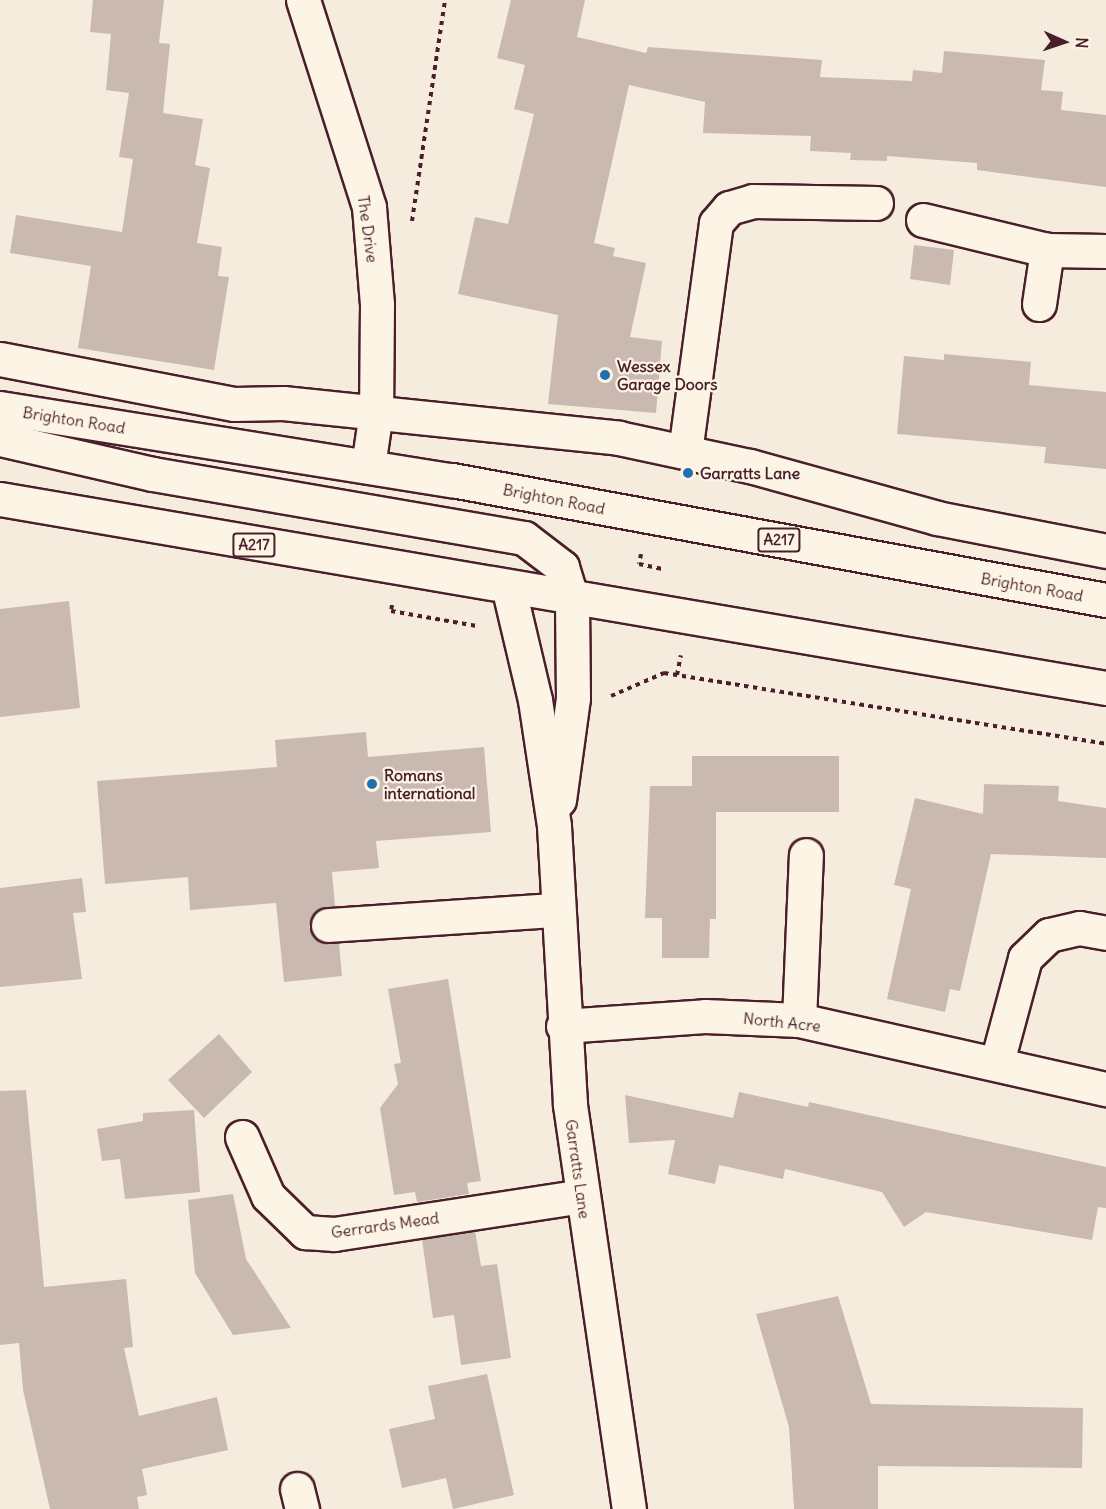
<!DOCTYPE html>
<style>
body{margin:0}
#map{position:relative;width:1106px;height:1509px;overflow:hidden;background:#f5ecde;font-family:Delius,sans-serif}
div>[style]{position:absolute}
.building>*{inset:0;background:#cab9b1}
.path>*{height:4px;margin-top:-2px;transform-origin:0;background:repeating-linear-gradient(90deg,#4a1f2b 0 4.5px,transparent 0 9px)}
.roads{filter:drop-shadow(2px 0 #4a1f2b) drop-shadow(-2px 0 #4a1f2b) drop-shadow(0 2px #4a1f2b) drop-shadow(0 -2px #4a1f2b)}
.minor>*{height:33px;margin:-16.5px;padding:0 16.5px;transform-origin:16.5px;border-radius:16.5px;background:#fcf5e5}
.highway>*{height:33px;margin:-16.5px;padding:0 16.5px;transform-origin:16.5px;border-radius:16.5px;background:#fcf5e5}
.dots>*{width:16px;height:16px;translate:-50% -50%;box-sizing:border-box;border:3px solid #fcf5e5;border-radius:50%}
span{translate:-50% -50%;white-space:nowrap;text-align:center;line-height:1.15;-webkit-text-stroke:4.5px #fcf5e5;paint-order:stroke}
.shield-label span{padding:2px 4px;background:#fcf5e5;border:2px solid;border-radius:4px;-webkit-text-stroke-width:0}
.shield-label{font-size:15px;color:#4a1f2b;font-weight:700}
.street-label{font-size:16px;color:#4a1f2b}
.poi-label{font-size:16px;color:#4a1f2b;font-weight:700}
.left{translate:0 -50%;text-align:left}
.north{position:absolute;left:1034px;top:12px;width:60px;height:60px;-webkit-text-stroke:4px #fcf5e5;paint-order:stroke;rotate:93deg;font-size:16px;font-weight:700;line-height:24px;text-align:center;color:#4a1f2b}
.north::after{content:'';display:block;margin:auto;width:21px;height:27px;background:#4a1f2b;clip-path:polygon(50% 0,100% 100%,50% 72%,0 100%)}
</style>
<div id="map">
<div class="building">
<i style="clip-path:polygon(93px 0,164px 0,159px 43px,170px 44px,163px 113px,203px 119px,195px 165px,210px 168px,197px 243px,222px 247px,218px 276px,229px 277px,214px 370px,78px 348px,91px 266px,10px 253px,16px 215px,122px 232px,133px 159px,119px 157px,129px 93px,106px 90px,111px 34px,90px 32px)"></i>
<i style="clip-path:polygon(511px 0,585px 0,577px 37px,646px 53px,648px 47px,822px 60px,820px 77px,912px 81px,913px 70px,942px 73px,944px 51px,1045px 60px,1041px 90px,1063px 92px,1061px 110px,1106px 115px,1106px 187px,977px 170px,977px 163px,887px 156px,887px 161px,850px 160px,851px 153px,810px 151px,811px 136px,703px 133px,705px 102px,629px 85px,594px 243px,615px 248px,613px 256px,646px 263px,630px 337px,662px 341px,656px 413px,548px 404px,558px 315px,458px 294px,475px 217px,508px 224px,534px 114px,514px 109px,525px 65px,497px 58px)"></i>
<i style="clip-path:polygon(914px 245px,954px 250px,950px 285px,910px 279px)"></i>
<i style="clip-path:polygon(944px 354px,1031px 362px,1029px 385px,1106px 392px,1106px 469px,1044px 463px,1046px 447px,897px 434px,904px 356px,944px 360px)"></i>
<i style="clip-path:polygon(69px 601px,80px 708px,0 717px,0 609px)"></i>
<i style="clip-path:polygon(366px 732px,368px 757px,484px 747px,491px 832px,376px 841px,379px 868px,332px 872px,335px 906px,317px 910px,309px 927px,319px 941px,339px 943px,342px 976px,284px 982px,276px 903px,190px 910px,188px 877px,105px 884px,97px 781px,277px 767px,275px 740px)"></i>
<i style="clip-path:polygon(692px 756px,839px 756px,839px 812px,716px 812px,716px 919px,710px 919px,709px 958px,662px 958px,662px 918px,645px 918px,650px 786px,692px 786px)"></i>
<i style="clip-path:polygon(984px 784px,1059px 786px,1058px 801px,1106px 808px,1106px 858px,991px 854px,960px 991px,950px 989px,945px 1012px,887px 999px,911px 889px,894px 885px,915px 798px,983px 814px)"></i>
<i style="clip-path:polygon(82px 878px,86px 912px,73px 913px,82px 979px,0 987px,0 888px)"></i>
<i style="clip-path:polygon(448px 979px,481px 1181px,467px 1183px,469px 1194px,417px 1202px,415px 1192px,394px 1195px,380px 1108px,398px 1084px,394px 1064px,401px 1063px,388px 989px)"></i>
<i style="clip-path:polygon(219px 1034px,252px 1072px,204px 1118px,168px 1080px)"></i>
<i style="clip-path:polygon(26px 1090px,44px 1287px,126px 1279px,133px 1347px,124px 1348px,139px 1416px,217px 1397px,228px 1450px,142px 1469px,147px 1495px,137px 1497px,139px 1509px,50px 1509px,23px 1390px,19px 1343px,0 1345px,0 1091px)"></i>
<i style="clip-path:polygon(739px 1092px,808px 1107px,809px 1102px,1106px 1167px,1106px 1208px,1098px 1207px,1092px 1240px,926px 1212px,904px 1227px,882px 1192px,785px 1169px,783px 1179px,719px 1165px,715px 1184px,668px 1174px,675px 1140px,629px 1143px,625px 1095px,733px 1118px)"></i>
<i style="clip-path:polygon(194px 1110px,200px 1192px,125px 1199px,120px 1159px,102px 1161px,97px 1129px,143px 1121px,143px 1113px)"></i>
<i style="clip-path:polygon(233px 1194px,246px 1259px,291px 1328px,233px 1335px,195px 1273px,188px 1200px)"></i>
<i style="clip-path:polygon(475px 1231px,481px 1266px,497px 1264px,511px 1358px,461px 1365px,454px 1315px,433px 1318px,422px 1239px)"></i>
<i style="clip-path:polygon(838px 1296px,871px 1404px,1083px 1408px,1082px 1468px,878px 1466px,878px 1509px,794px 1509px,789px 1427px,756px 1314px)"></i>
<i style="clip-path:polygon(487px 1374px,514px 1495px,453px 1509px,446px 1478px,402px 1488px,389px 1429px,435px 1419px,428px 1386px)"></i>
</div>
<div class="path">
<i style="left:412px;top:221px;width:223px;rotate:-81.5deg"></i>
<i style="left:641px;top:554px;width:10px;rotate:101deg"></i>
<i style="left:639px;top:564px;width:25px;rotate:12deg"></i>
<i style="left:392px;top:605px;width:6px;rotate:99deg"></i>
<i style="left:391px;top:611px;width:87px;rotate:9.9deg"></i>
<i style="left:677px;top:675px;width:20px;rotate:-79deg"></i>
<i style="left:611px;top:696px;width:58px;rotate:-23.5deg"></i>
<i style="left:664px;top:673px;width:448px;rotate:9.1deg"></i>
</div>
<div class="roads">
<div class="minor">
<i style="left:303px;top:0;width:217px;rotate:72.3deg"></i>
<i style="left:369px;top:207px;width:97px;rotate:85.3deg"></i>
<i style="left:377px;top:304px;width:108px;rotate:90.5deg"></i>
<i style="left:376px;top:412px;width:55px;rotate:98.4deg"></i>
<i style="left:923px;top:220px;width:128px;rotate:13.6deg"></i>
<i style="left:1047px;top:250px;width:59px;rotate:1deg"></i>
<i style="left:1039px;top:304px;width:55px;rotate:-81.6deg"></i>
<i style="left:0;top:359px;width:238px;rotate:10.9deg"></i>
<i style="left:234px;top:404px;width:49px;rotate:-1.2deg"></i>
<i style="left:283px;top:403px;width:338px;rotate:5.9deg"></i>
<i style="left:619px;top:438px;width:134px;rotate:12.1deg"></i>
<i style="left:750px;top:466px;width:194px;rotate:15.5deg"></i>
<i style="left:937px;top:518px;width:172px;rotate:11deg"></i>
<i style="left:685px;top:452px;width:231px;rotate:-82.3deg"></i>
<i style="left:716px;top:223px;width:20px;rotate:-49deg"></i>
<i style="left:729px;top:208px;width:25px;rotate:-16deg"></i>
<i style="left:753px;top:201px;width:123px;rotate:0.9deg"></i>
<i style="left:509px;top:590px;width:113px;rotate:76.7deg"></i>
<i style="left:535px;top:700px;width:127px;rotate:81.4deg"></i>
<i style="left:554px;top:826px;width:279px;rotate:86.7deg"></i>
<i style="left:570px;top:1105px;width:408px;rotate:81.7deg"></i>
<i style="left:559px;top:800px;width:103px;rotate:-82.2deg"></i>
<i style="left:573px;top:698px;width:98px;rotate:-90.6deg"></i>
<i style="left:328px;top:925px;width:228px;rotate:-3.8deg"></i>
<i style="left:799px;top:1020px;width:165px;rotate:-87.6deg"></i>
<i style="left:563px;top:1026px;width:142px;rotate:-4deg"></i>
<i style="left:705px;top:1016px;width:94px;rotate:2.4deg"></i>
<i style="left:799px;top:1020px;width:315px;rotate:12.7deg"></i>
<i style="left:997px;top:1062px;width:108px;rotate:-74.9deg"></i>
<i style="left:1025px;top:958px;width:33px;rotate:-44deg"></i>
<i style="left:1049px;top:935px;width:31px;rotate:-13deg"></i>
<i style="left:1079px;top:928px;width:27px;rotate:10deg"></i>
<i style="left:242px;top:1137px;width:64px;rotate:66.2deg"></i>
<i style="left:268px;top:1196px;width:52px;rotate:44.2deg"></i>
<i style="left:305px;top:1232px;width:29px;rotate:4deg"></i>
<i style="left:334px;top:1234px;width:250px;rotate:-8.7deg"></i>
<i style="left:297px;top:1489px;width:21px;rotate:76deg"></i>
</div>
<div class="highway">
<i style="left:0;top:408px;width:458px;rotate:9.1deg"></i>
<i style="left:452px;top:480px;width:665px;rotate:10.4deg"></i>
<i style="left:0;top:439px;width:157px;rotate:12.9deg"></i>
<i style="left:153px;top:474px;width:376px;rotate:9.8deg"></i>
<i style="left:524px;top:538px;width:48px;rotate:37.3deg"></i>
<i style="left:562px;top:567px;width:34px;rotate:73deg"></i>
<i style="left:0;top:499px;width:1122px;rotate:9.7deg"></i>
</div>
</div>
<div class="dots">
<i style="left:605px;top:375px;background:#1f6fb2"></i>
<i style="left:688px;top:473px;background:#1f6fb2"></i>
<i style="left:372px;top:784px;background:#1f6fb2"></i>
</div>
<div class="shield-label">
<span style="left:779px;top:540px">A217</span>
<span style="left:254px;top:545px">A217</span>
</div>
<div class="street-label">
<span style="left:368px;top:229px;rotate:82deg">The Drive</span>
<span style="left:74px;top:420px;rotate:9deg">Brighton Road</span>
<span style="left:554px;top:499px;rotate:11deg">Brighton Road</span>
<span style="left:1032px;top:587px;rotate:10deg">Brighton Road</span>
<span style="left:782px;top:1022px;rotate:6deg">North Acre</span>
<span style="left:578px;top:1169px;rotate:82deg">Garratts Lane</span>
<span style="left:385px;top:1225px;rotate:-8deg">Gerrards Mead</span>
</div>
<div class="poi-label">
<span class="left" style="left:617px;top:375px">Wessex<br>Garage Doors</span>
<span class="left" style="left:700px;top:473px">Garratts Lane</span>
<span class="left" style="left:384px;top:784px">Romans<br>international</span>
</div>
<div class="north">N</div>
</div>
